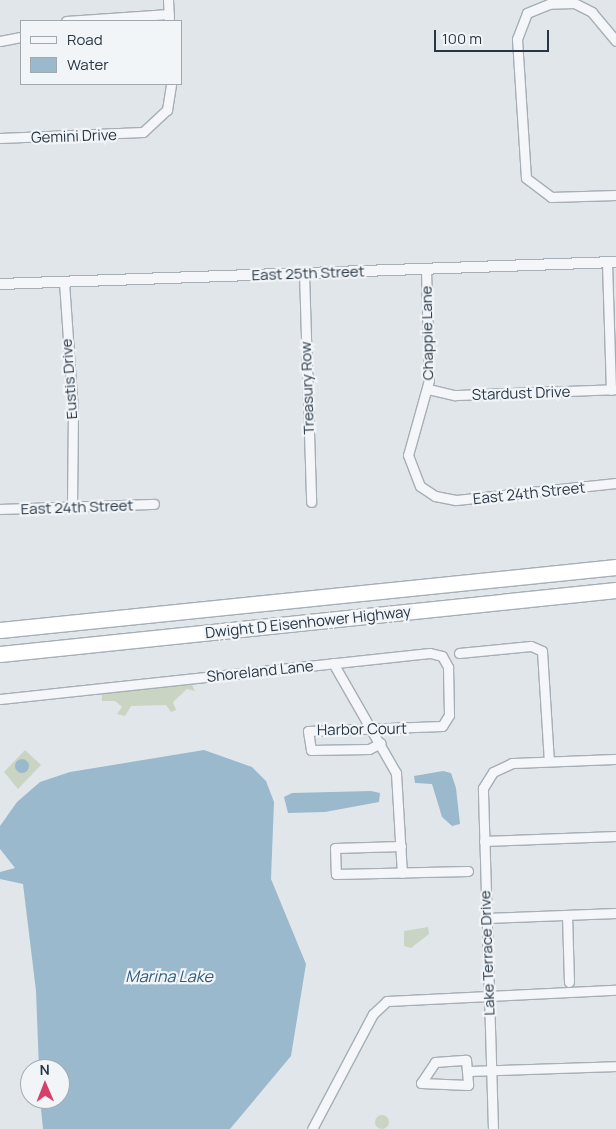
<!DOCTYPE html>
<style>
body{margin:0}
#map{position:relative;width:616px;height:1129px;overflow:hidden;background:#e1e6eb;font-family:Manrope,sans-serif}
div>[style]{position:absolute}
.green>*{inset:0;background:#c9d5c2}
.round{border-radius:50%}
.water>*{inset:0;background:#9bb9cd}
.roads{filter:drop-shadow(1px 0 #a6aeb6) drop-shadow(-1px 0 #a6aeb6) drop-shadow(0 1px #a6aeb6) drop-shadow(0 -1px #a6aeb6)}
.minor>*{height:9px;margin:-4.5px;padding:0 4.5px;transform-origin:4.5px;border-radius:4.5px;background:#f4f6f9}
.tertiary>*{height:10px;margin:-5px;padding:0 5px;transform-origin:5px;border-radius:5px;background:#f4f6f9}
.motorway>*{height:15px;margin:-7.5px;padding:0 7.5px;transform-origin:7.5px;border-radius:7.5px;background:#fff}
span{translate:-50% -50%;white-space:nowrap;text-align:center;line-height:1.15;-webkit-text-stroke:4.5px #f1f5f8;paint-order:stroke}
.street-label{font-size:15px;color:#283644}
.water-label{font-size:16px;color:#305b7a;font-style:italic}
.legend{position:absolute;left:20px;top:20px;width:162px;height:65px;box-sizing:border-box;background:#f1f5f8;border:1px solid #a1a9b0;margin:0;padding:6px 9px;list-style:none;font-size:15px;color:#283644}
.legend li{display:flex;align-items:center;gap:10px;height:25px}
.legend b{width:25px;border:1px solid #a1a9b0}
.north{position:absolute;left:20px;top:1059px;width:50px;height:50px;box-sizing:border-box;background:#f1f5f8;border:1px solid #a1a9b0;border-radius:50%;rotate:359deg;font-size:14px;font-weight:700;line-height:20px;text-align:center;color:#283644}
.north::after{content:'';display:block;margin:auto;width:18px;height:22px;background:#d6406b;clip-path:polygon(50% 0,100% 100%,50% 72%,0 100%)}
.scale{position:absolute;left:434px;top:30px;width:115px;height:22px;box-sizing:border-box;border:2px solid #283644;border-top:0;padding-left:6px;font-size:15px;line-height:18px;white-space:nowrap;color:#283644;-webkit-text-stroke:4px #f1f5f8;paint-order:stroke}
</style>
<div id="map">
<div class="green">
<i style="clip-path:polygon(184px 683px,192px 685px,195px 691px,187px 689px,173px 702px,176px 710px,171px 712px,166px 705px,131px 706px,125px 716px,117px 714px,122px 707px,115px 701px,102px 701px,102px 693px)"></i>
<i style="clip-path:polygon(25px 750px,41px 765px,18px 789px,4px 772px)"></i>
<i style="clip-path:polygon(428px 927px,429px 934px,411px 948px,404px 946px,404px 931px)"></i>
<i class="round" style="left:375px;top:1115px;width:14px;height:14px"></i>
</div>
<div class="water">
<i style="clip-path:polygon(204px 750px,252px 767px,266px 781px,274px 802px,271px 879px,306px 964px,291px 1056px,230px 1129px,43px 1129px,40px 1099px,60px 1099px,60px 1069px,39px 1069px,36px 991px,23px 884px,0 879px,0 872px,15px 868px,0 849px,0 826px,17px 802px,40px 782px,70px 772px)"></i>
<i class="round" style="left:15px;top:759px;width:14px;height:14px"></i>
<i style="clip-path:polygon(443px 771px,451px 773px,456px 788px,460px 824px,452px 826px,442px 817px,432px 784px,415px 783px,414px 776px)"></i>
<i style="clip-path:polygon(292px 793px,371px 791px,380px 793px,379px 802px,325px 812px,288px 813px,284px 797px)"></i>
</div>
<div class="roads">
<div class="minor">
<i style="left:168px;top:0;width:21px;rotate:87deg"></i>
<i style="left:66px;top:21px;width:103px;rotate:-3.9deg"></i>
<i style="left:0;top:41px;width:21px;rotate:-11deg"></i>
<i style="left:616px;top:41px;width:38px;rotate:-130deg"></i>
<i style="left:592px;top:12px;width:20px;rotate:-153deg"></i>
<i style="left:574px;top:3px;width:25px;rotate:178deg"></i>
<i style="left:549px;top:4px;width:24px;rotate:158deg"></i>
<i style="left:527px;top:13px;width:28px;rotate:111deg"></i>
<i style="left:517px;top:39px;width:139px;rotate:86.3deg"></i>
<i style="left:526px;top:178px;width:31px;rotate:37deg"></i>
<i style="left:551px;top:197px;width:65px;rotate:-1.8deg"></i>
<i style="left:0;top:138px;width:143px;rotate:-2.4deg"></i>
<i style="left:143px;top:132px;width:33px;rotate:-43deg"></i>
<i style="left:167px;top:110px;width:26px;rotate:-81deg"></i>
<i style="left:607px;top:263px;width:127px;rotate:88.2deg"></i>
<i style="left:426px;top:269px;width:111px;rotate:88.5deg"></i>
<i style="left:429px;top:380px;width:78px;rotate:105.6deg"></i>
<i style="left:408px;top:455px;width:33px;rotate:69deg"></i>
<i style="left:420px;top:486px;width:18px;rotate:34deg"></i>
<i style="left:435px;top:496px;width:21px;rotate:11deg"></i>
<i style="left:456px;top:500px;width:161px;rotate:-6.1deg"></i>
<i style="left:304px;top:273px;width:229px;rotate:88.2deg"></i>
<i style="left:64px;top:282px;width:129px;rotate:86deg"></i>
<i style="left:73px;top:411px;width:96px;rotate:90.6deg"></i>
<i style="left:428px;top:389px;width:28px;rotate:13deg"></i>
<i style="left:455px;top:395px;width:161px;rotate:-2.1deg"></i>
<i style="left:0;top:509px;width:154px;rotate:-1.9deg"></i>
<i style="left:459px;top:653px;width:72px;rotate:-5.6deg"></i>
<i style="left:531px;top:646px;width:12px;rotate:24deg"></i>
<i style="left:542px;top:651px;width:110px;rotate:86.4deg"></i>
<i style="left:333px;top:663px;width:127px;rotate:60.2deg"></i>
<i style="left:396px;top:773px;width:100px;rotate:86.6deg"></i>
<i style="left:0;top:699px;width:432px;rotate:-6.1deg"></i>
<i style="left:430px;top:653px;width:12px;rotate:14deg"></i>
<i style="left:442px;top:656px;width:13px;rotate:61deg"></i>
<i style="left:448px;top:667px;width:48px;rotate:88.8deg"></i>
<i style="left:449px;top:715px;width:13px;rotate:122deg"></i>
<i style="left:442px;top:726px;width:134px;rotate:177.9deg"></i>
<i style="left:308px;top:731px;width:19px;rotate:81deg"></i>
<i style="left:311px;top:750px;width:58px;rotate:-1deg"></i>
<i style="left:369px;top:749px;width:13px;rotate:-27deg"></i>
<i style="left:484px;top:841px;width:132px;rotate:-2.2deg"></i>
<i style="left:401px;top:846px;width:66px;rotate:178.3deg"></i>
<i style="left:335px;top:848px;width:26px;rotate:88deg"></i>
<i style="left:336px;top:874px;width:132px;rotate:-1.3deg"></i>
<i style="left:567px;top:915px;width:67px;rotate:88.3deg"></i>
<i style="left:486px;top:918px;width:130px;rotate:-2.2deg"></i>
<i style="left:466px;top:1060px;width:25px;rotate:85deg"></i>
<i style="left:468px;top:1085px;width:47px;rotate:-177.6deg"></i>
<i style="left:421px;top:1083px;width:25px;rotate:-56deg"></i>
<i style="left:435px;top:1062px;width:31px;rotate:-4deg"></i>
<i style="left:469px;top:1071px;width:147px;rotate:-1.9deg"></i>
<i style="left:312px;top:1129px;width:130px;rotate:-62.1deg"></i>
<i style="left:373px;top:1014px;width:19px;rotate:-43deg"></i>
<i style="left:387px;top:1001px;width:229px;rotate:-2.8deg"></i>
<i style="left:493px;top:1129px;width:341px;rotate:-91.7deg"></i>
<i style="left:483px;top:788px;width:19px;rotate:-58deg"></i>
<i style="left:493px;top:772px;width:21px;rotate:-25deg"></i>
<i style="left:512px;top:763px;width:104px;rotate:-2.2deg"></i>
</div>
<div class="tertiary">
<i style="left:0;top:284px;width:616px;rotate:-2.05deg"></i>
</div>
<div class="motorway">
<i style="left:0;top:630px;width:619px;rotate:-5.84deg"></i>
<i style="left:0;top:654px;width:619px;rotate:-5.93deg"></i>
</div>
</div>
<div class="street-label">
<span style="left:74px;top:136px;rotate:-2deg">Gemini Drive</span>
<span style="left:308px;top:273px;rotate:-2deg">East 25th Street</span>
<span style="left:427px;top:333px;rotate:-91deg">Chappie Lane</span>
<span style="left:69px;top:379px;rotate:-94deg">Eustis Drive</span>
<span style="left:307px;top:388px;rotate:-92deg">Treasury Row</span>
<span style="left:521px;top:393px;rotate:-2deg">Stardust Drive</span>
<span style="left:529px;top:493px;rotate:-6deg">East 24th Street</span>
<span style="left:77px;top:507px;rotate:-2deg">East 24th Street</span>
<span style="left:308px;top:622px;rotate:-6deg">Dwight D Eisenhower Highway</span>
<span style="left:260px;top:671px;rotate:-6deg">Shoreland Lane</span>
<span style="left:362px;top:729px;rotate:-1deg">Harbor Court</span>
<span style="left:487px;top:953px;rotate:-92deg">Lake Terrace Drive</span>
</div>
<div class="water-label">
<span style="left:169px;top:976px">Marina Lake</span>
</div>
<ul class="legend">
<li><b style="height:6px;background:#f4f6f9"></b>Road</li>
<li><b style="height:14px;background:#9bb9cd"></b>Water</li>
</ul>
<div class="north">N</div>
<div class="scale">100 m</div>
</div>
